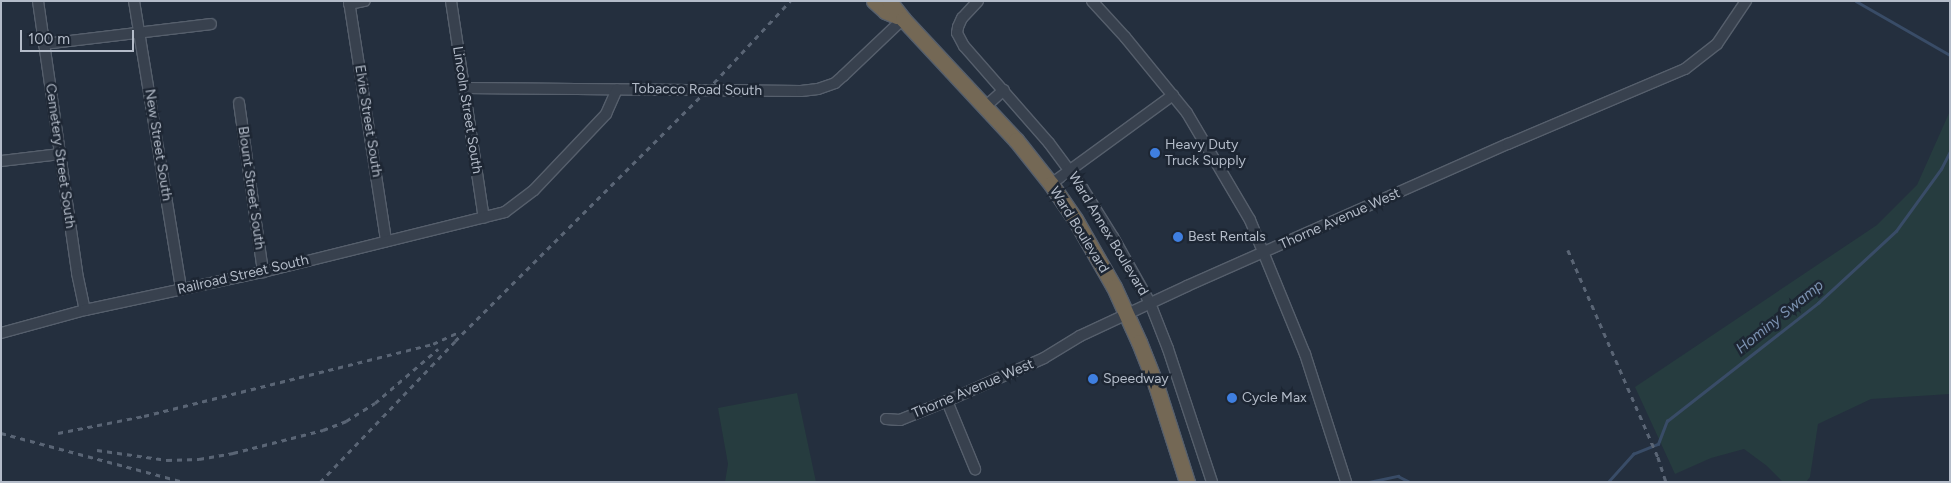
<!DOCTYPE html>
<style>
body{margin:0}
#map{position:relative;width:1951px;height:483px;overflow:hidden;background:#242f3e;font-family:Figtree,sans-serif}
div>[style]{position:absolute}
.green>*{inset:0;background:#263c3f}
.stream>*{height:2.5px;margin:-1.25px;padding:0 1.25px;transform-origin:1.25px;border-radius:1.25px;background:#394c67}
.roads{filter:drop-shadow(1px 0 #565f6c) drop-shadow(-1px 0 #565f6c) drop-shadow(0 1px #565f6c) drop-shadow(0 -1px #565f6c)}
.minor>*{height:10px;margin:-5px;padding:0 5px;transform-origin:5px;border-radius:5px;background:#38414e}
.highway>*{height:15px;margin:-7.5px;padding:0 7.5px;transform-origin:7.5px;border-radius:7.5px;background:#746855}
.rail>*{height:2.5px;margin-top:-1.25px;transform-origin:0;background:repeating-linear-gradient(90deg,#5a6575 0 5px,transparent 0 10px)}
.dots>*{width:14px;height:14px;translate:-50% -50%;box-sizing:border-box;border:2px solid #1d2633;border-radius:50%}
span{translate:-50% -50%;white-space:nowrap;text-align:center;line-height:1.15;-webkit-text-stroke:5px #1d2633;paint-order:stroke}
.street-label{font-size:14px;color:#b4bcc9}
.poi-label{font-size:14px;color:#b4bcc9}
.left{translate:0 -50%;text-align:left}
.water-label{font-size:15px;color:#7c92b1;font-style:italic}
.frame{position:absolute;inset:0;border:2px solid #b4bcc9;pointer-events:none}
.scale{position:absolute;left:20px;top:30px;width:114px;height:22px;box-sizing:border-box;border:2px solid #b4bcc9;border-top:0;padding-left:6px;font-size:15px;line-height:18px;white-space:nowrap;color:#b4bcc9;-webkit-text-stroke:4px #1d2633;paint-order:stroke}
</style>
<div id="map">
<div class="green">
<i style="clip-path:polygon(1950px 111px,1950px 394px,1871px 399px,1818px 424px,1810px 477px,1806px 482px,1783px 482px,1767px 466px,1744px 449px,1711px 458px,1675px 474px,1635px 387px,1877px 225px,1917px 185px)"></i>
<i style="clip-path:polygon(797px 393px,816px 482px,725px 482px,728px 464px,718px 408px)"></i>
</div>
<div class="stream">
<i style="left:1856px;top:1px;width:108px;rotate:29.9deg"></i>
<i style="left:1369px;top:482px;width:30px;rotate:-12deg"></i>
<i style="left:1398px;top:476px;width:13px;rotate:27deg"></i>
<i style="left:1608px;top:482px;width:38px;rotate:-48deg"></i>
<i style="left:1633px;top:454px;width:27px;rotate:-22deg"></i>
<i style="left:1658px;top:444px;width:25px;rotate:-69deg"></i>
<i style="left:1667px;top:421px;width:192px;rotate:-38deg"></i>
<i style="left:1818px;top:303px;width:106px;rotate:-42.7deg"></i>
<i style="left:1896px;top:231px;width:77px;rotate:-54deg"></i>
<i style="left:1941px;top:169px;width:20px;rotate:-63deg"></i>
</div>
<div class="roads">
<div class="minor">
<i style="left:38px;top:1px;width:275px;rotate:81.8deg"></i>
<i style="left:77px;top:273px;width:38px;rotate:78deg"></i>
<i style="left:134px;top:1px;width:292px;rotate:80.7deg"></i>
<i style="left:349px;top:1px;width:243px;rotate:81.2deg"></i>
<i style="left:451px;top:1px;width:219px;rotate:81.4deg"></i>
<i style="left:978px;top:1px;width:23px;rotate:133deg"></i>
<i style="left:962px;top:18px;width:10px;rotate:114deg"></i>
<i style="left:958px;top:27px;width:6px;rotate:99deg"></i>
<i style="left:957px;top:33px;width:15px;rotate:62deg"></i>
<i style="left:964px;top:46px;width:129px;rotate:48.8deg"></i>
<i style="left:1049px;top:143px;width:57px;rotate:53.5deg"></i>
<i style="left:1083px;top:189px;width:57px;rotate:58deg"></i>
<i style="left:1113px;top:237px;width:76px;rotate:60.7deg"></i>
<i style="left:1150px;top:303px;width:49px;rotate:68.6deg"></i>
<i style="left:1168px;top:349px;width:140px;rotate:71.7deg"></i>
<i style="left:1092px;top:1px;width:49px;rotate:47.5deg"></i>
<i style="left:1125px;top:37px;width:98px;rotate:50.8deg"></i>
<i style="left:1187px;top:113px;width:124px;rotate:59.5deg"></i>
<i style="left:1250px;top:220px;width:145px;rotate:67.7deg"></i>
<i style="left:1305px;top:354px;width:134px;rotate:72.2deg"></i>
<i style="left:349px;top:4px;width:16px;rotate:-11deg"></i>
<i style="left:44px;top:44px;width:168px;rotate:-6.8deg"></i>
<i style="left:464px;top:88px;width:337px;rotate:0.5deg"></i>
<i style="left:801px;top:91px;width:17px;rotate:-7deg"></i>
<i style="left:818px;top:89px;width:18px;rotate:-19deg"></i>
<i style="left:835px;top:83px;width:11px;rotate:-41deg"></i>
<i style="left:843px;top:76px;width:83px;rotate:-43.5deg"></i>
<i style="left:239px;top:103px;width:171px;rotate:81.9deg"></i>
<i style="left:986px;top:106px;width:24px;rotate:-42deg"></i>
<i style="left:1px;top:161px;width:59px;rotate:-6.8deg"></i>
<i style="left:1051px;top:184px;width:151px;rotate:-36.1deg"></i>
<i style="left:1px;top:333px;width:87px;rotate:-15.3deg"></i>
<i style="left:85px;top:310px;width:182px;rotate:-12.1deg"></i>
<i style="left:263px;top:272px;width:249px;rotate:-13.9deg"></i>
<i style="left:505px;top:212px;width:36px;rotate:-37deg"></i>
<i style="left:534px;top:190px;width:105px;rotate:-46.5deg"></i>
<i style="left:606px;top:114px;width:27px;rotate:-66deg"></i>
<i style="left:947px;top:401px;width:74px;rotate:67.6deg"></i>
<i style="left:886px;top:419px;width:14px;rotate:4deg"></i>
<i style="left:900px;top:420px;width:51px;rotate:-22deg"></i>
<i style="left:947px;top:401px;width:106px;rotate:-23.9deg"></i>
<i style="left:1044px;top:358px;width:42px;rotate:-31.4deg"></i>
<i style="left:1080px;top:336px;width:118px;rotate:-25deg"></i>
<i style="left:1187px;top:286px;width:351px;rotate:-23.9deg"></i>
<i style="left:1508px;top:144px;width:192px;rotate:-23deg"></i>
<i style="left:1685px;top:69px;width:41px;rotate:-38deg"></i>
<i style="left:1717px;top:44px;width:52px;rotate:-56deg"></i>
</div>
<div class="highway">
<i style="left:874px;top:1px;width:15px;rotate:42deg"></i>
<i style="left:885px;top:11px;width:13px;rotate:23deg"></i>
<i style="left:889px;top:1px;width:23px;rotate:52deg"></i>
<i style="left:903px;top:19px;width:166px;rotate:47deg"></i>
<i style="left:1016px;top:140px;width:56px;rotate:51.5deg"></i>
<i style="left:1051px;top:184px;width:42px;rotate:55.6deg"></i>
<i style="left:1075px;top:219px;width:78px;rotate:60.2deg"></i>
<i style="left:1114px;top:287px;width:60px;rotate:65.6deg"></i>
<i style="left:1139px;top:342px;width:46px;rotate:68.4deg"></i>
<i style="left:1156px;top:385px;width:102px;rotate:72.3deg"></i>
</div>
</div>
<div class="rail">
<i style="left:1568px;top:250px;width:226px;rotate:66.5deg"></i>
<i style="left:1658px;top:457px;width:26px;rotate:72deg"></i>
<i style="left:1px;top:433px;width:189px;rotate:15deg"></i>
<i style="left:58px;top:433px;width:88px;rotate:-11.2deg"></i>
<i style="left:144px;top:416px;width:298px;rotate:-14deg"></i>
<i style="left:433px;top:344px;width:26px;rotate:-25deg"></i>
<i style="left:97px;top:450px;width:71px;rotate:8.1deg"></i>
<i style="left:167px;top:460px;width:32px;rotate:-2deg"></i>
<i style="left:199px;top:459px;width:35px;rotate:-10deg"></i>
<i style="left:233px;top:453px;width:93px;rotate:-14.3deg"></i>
<i style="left:323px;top:430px;width:25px;rotate:-21deg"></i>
<i style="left:346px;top:421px;width:34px;rotate:-32deg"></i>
<i style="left:375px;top:403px;width:83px;rotate:-40.6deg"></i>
<i style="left:320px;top:482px;width:195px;rotate:-46.2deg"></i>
<i style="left:455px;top:341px;width:356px;rotate:-44.9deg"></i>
<i style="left:707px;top:90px;width:122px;rotate:-47deg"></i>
</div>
<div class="dots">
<i style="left:1155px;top:153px;background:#3f7fe0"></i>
<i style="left:1178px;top:237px;background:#3f7fe0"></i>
<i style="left:1093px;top:379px;background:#3f7fe0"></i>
<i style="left:1232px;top:398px;background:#3f7fe0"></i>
</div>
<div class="street-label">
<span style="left:697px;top:90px;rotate:1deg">Tobacco Road South</span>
<span style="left:467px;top:110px;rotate:81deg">Lincoln Street South</span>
<span style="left:368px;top:121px;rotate:81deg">Elvie Street South</span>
<span style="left:158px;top:145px;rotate:81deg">New Street South</span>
<span style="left:60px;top:156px;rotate:82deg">Cemetery Street South</span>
<span style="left:251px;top:188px;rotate:82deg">Blount Street South</span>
<span style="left:1340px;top:219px;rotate:-24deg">Thorne Avenue West</span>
<span style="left:1079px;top:230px;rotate:58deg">Ward Boulevard</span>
<span style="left:1108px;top:234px;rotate:59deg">Ward Annex Boulevard</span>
<span style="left:243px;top:275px;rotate:-13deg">Railroad Street South</span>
<span style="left:973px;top:389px;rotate:-23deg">Thorne Avenue West</span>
</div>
<div class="poi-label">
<span class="left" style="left:1165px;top:153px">Heavy Duty<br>Truck Supply</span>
<span class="left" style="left:1188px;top:237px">Best Rentals</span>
<span class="left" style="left:1103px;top:379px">Speedway</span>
<span class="left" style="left:1242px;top:398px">Cycle Max</span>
</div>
<div class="water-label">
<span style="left:1780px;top:317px;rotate:-39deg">Hominy Swamp</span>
</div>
<div class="frame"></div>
<div class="scale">100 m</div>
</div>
